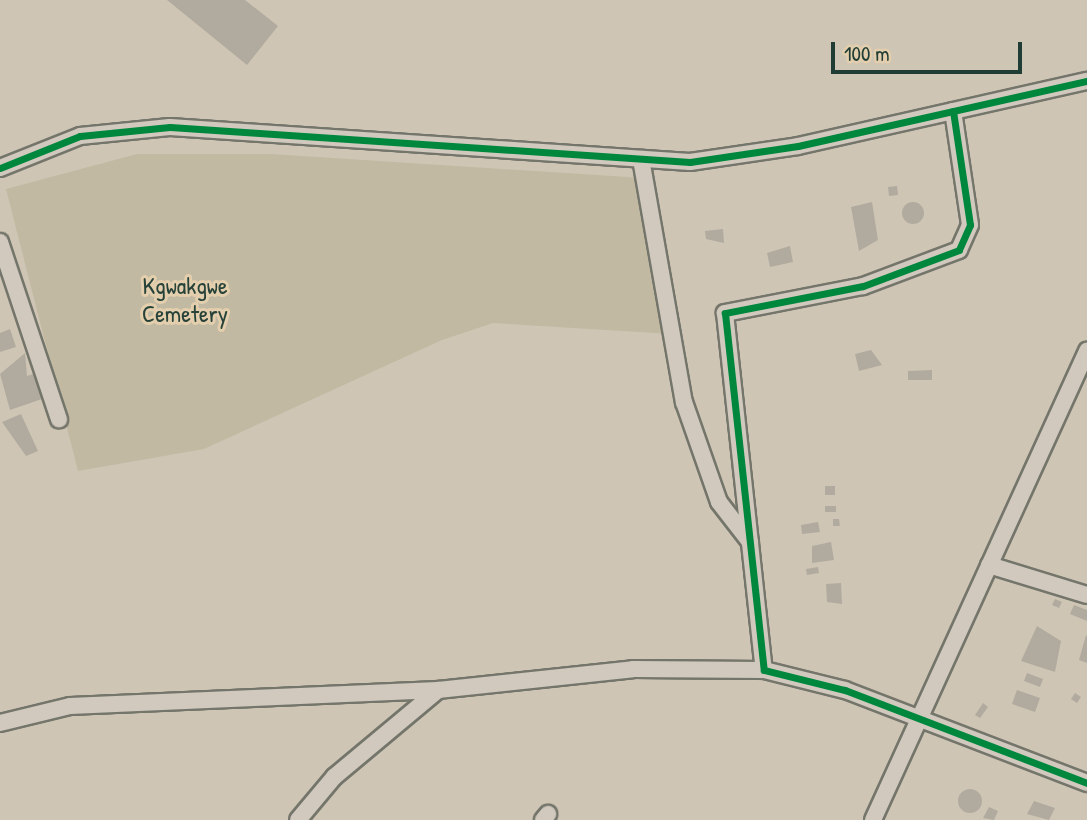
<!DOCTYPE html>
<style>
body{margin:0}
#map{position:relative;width:1087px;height:820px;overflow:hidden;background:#cfc5b4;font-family:"Patrick Hand",sans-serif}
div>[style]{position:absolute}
.green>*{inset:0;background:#c2b9a2}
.building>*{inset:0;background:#b1ab9f}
.round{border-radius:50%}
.roads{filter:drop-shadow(2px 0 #74756b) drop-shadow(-2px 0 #74756b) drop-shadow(0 2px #74756b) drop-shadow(0 -2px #74756b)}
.minor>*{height:16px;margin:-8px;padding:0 8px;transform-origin:8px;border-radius:8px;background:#d1c9bd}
.cycleway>*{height:7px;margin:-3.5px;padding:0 3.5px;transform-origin:3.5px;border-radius:3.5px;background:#00873e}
span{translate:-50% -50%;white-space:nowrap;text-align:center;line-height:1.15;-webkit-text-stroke:6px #e3cead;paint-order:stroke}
.park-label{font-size:24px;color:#274339}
.scale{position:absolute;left:831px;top:42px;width:191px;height:32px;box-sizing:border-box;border:4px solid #1f3d34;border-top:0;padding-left:9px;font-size:21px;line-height:24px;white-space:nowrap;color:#1f3d34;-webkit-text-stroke:5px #e3cead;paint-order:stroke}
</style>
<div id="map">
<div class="green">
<i style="clip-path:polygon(137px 154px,271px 154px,644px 178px,671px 334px,493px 323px,442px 340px,204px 449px,78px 471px,6px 189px)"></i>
</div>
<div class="building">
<i style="clip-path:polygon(167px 0,245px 0,278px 26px,247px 65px)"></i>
<i style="clip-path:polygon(897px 186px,898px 195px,889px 196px,888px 187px)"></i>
<i style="clip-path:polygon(872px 202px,878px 240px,859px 251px,851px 207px)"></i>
<i class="round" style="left:902px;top:202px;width:22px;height:22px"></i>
<i style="clip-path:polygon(723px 229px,724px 243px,706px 239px,705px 231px)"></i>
<i style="clip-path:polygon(790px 246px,793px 262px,770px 267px,767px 253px)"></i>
<i style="clip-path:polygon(10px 329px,16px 347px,0 352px,0 333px)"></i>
<i style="clip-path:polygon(871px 350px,882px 365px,859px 371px,855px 354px)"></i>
<i style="clip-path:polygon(25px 353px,27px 376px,33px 374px,42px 399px,10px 410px,0 374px)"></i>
<i style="clip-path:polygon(932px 370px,932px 380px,908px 380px,908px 371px)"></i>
<i style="clip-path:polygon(21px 414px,38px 451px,26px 456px,2px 422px)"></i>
<i style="clip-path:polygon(825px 486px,835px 486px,835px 495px,825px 495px)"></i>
<i style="clip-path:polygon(825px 506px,836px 506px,836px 512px,825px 512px)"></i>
<i style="clip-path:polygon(833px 519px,839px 519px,840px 526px,833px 526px)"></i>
<i style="clip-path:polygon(818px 522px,820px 532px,802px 534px,801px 525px)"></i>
<i style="clip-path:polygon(831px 542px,834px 560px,812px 563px,812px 546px)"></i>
<i style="clip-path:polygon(818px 567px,819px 573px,807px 575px,806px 569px)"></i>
<i style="clip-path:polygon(841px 583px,842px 604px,827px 602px,826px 584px)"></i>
<i style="clip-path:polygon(1055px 599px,1062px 602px,1059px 608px,1052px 605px)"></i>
<i style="clip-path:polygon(1074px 605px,1087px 610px,1087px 621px,1070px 614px)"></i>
<i style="clip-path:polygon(1037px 626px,1061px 641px,1055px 672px,1021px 661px)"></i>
<i style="clip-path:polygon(1086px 635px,1087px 636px,1087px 663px,1079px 660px)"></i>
<i style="clip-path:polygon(1027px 673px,1043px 679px,1040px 687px,1024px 681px)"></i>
<i style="clip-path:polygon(1017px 690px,1040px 698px,1035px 712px,1012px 704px)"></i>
<i style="clip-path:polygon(1075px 693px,1081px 697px,1077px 703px,1071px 699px)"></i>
<i style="clip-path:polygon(983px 703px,988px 707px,980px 718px,975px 715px)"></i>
<i class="round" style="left:958px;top:789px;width:24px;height:24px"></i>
<i style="clip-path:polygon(1034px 801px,1055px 808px,1049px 820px,1027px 814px)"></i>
<i style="clip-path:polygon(989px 807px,998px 811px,994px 820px,983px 818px)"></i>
</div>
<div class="roads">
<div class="minor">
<i style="left:953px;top:111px;width:115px;rotate:81.5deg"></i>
<i style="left:970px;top:225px;width:27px;rotate:114deg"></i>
<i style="left:959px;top:250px;width:103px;rotate:159.4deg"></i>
<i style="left:863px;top:286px;width:141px;rotate:168.9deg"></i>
<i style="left:725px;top:313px;width:359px;rotate:83.8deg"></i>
<i style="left:764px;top:670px;width:83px;rotate:13.9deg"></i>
<i style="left:845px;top:690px;width:259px;rotate:21deg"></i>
<i style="left:641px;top:159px;width:247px;rotate:80deg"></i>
<i style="left:684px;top:402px;width:106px;rotate:70.7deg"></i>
<i style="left:719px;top:502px;width:51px;rotate:52.2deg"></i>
<i style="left:0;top:168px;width:86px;rotate:-21.8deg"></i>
<i style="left:80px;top:136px;width:90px;rotate:-5.7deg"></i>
<i style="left:170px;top:127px;width:521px;rotate:3.85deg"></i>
<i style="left:690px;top:162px;width:109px;rotate:-8.4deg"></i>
<i style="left:798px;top:146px;width:296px;rotate:-12.7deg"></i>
<i style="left:0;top:242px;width:187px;rotate:71.6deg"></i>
<i style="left:989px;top:565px;width:102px;rotate:17deg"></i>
<i style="left:0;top:723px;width:72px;rotate:-13.7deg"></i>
<i style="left:70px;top:706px;width:368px;rotate:-2.5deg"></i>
<i style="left:438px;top:690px;width:196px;rotate:-6.1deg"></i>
<i style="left:633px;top:669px;width:131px;rotate:0.4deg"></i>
<i style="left:298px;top:820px;width:56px;rotate:-50.1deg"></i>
<i style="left:334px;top:777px;width:136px;rotate:-39.9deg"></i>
<i style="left:543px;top:820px;width:8px;rotate:-50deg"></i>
<i style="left:873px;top:820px;width:516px;rotate:-65.47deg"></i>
</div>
</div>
<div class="cycleway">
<i style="left:953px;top:111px;width:115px;rotate:81.5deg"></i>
<i style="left:970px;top:225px;width:27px;rotate:114deg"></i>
<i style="left:959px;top:250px;width:103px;rotate:159.4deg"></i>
<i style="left:863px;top:286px;width:141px;rotate:168.9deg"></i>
<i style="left:725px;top:313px;width:359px;rotate:83.8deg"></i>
<i style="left:764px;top:670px;width:83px;rotate:13.9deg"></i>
<i style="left:845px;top:690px;width:259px;rotate:21deg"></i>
<i style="left:0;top:168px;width:86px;rotate:-21.8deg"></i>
<i style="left:80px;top:136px;width:90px;rotate:-5.7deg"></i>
<i style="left:170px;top:127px;width:521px;rotate:3.85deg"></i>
<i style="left:690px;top:162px;width:109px;rotate:-8.4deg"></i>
<i style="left:798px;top:146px;width:296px;rotate:-12.7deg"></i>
</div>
<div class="park-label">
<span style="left:185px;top:300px">Kgwakgwe<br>Cemetery</span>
</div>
<div class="scale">100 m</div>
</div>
